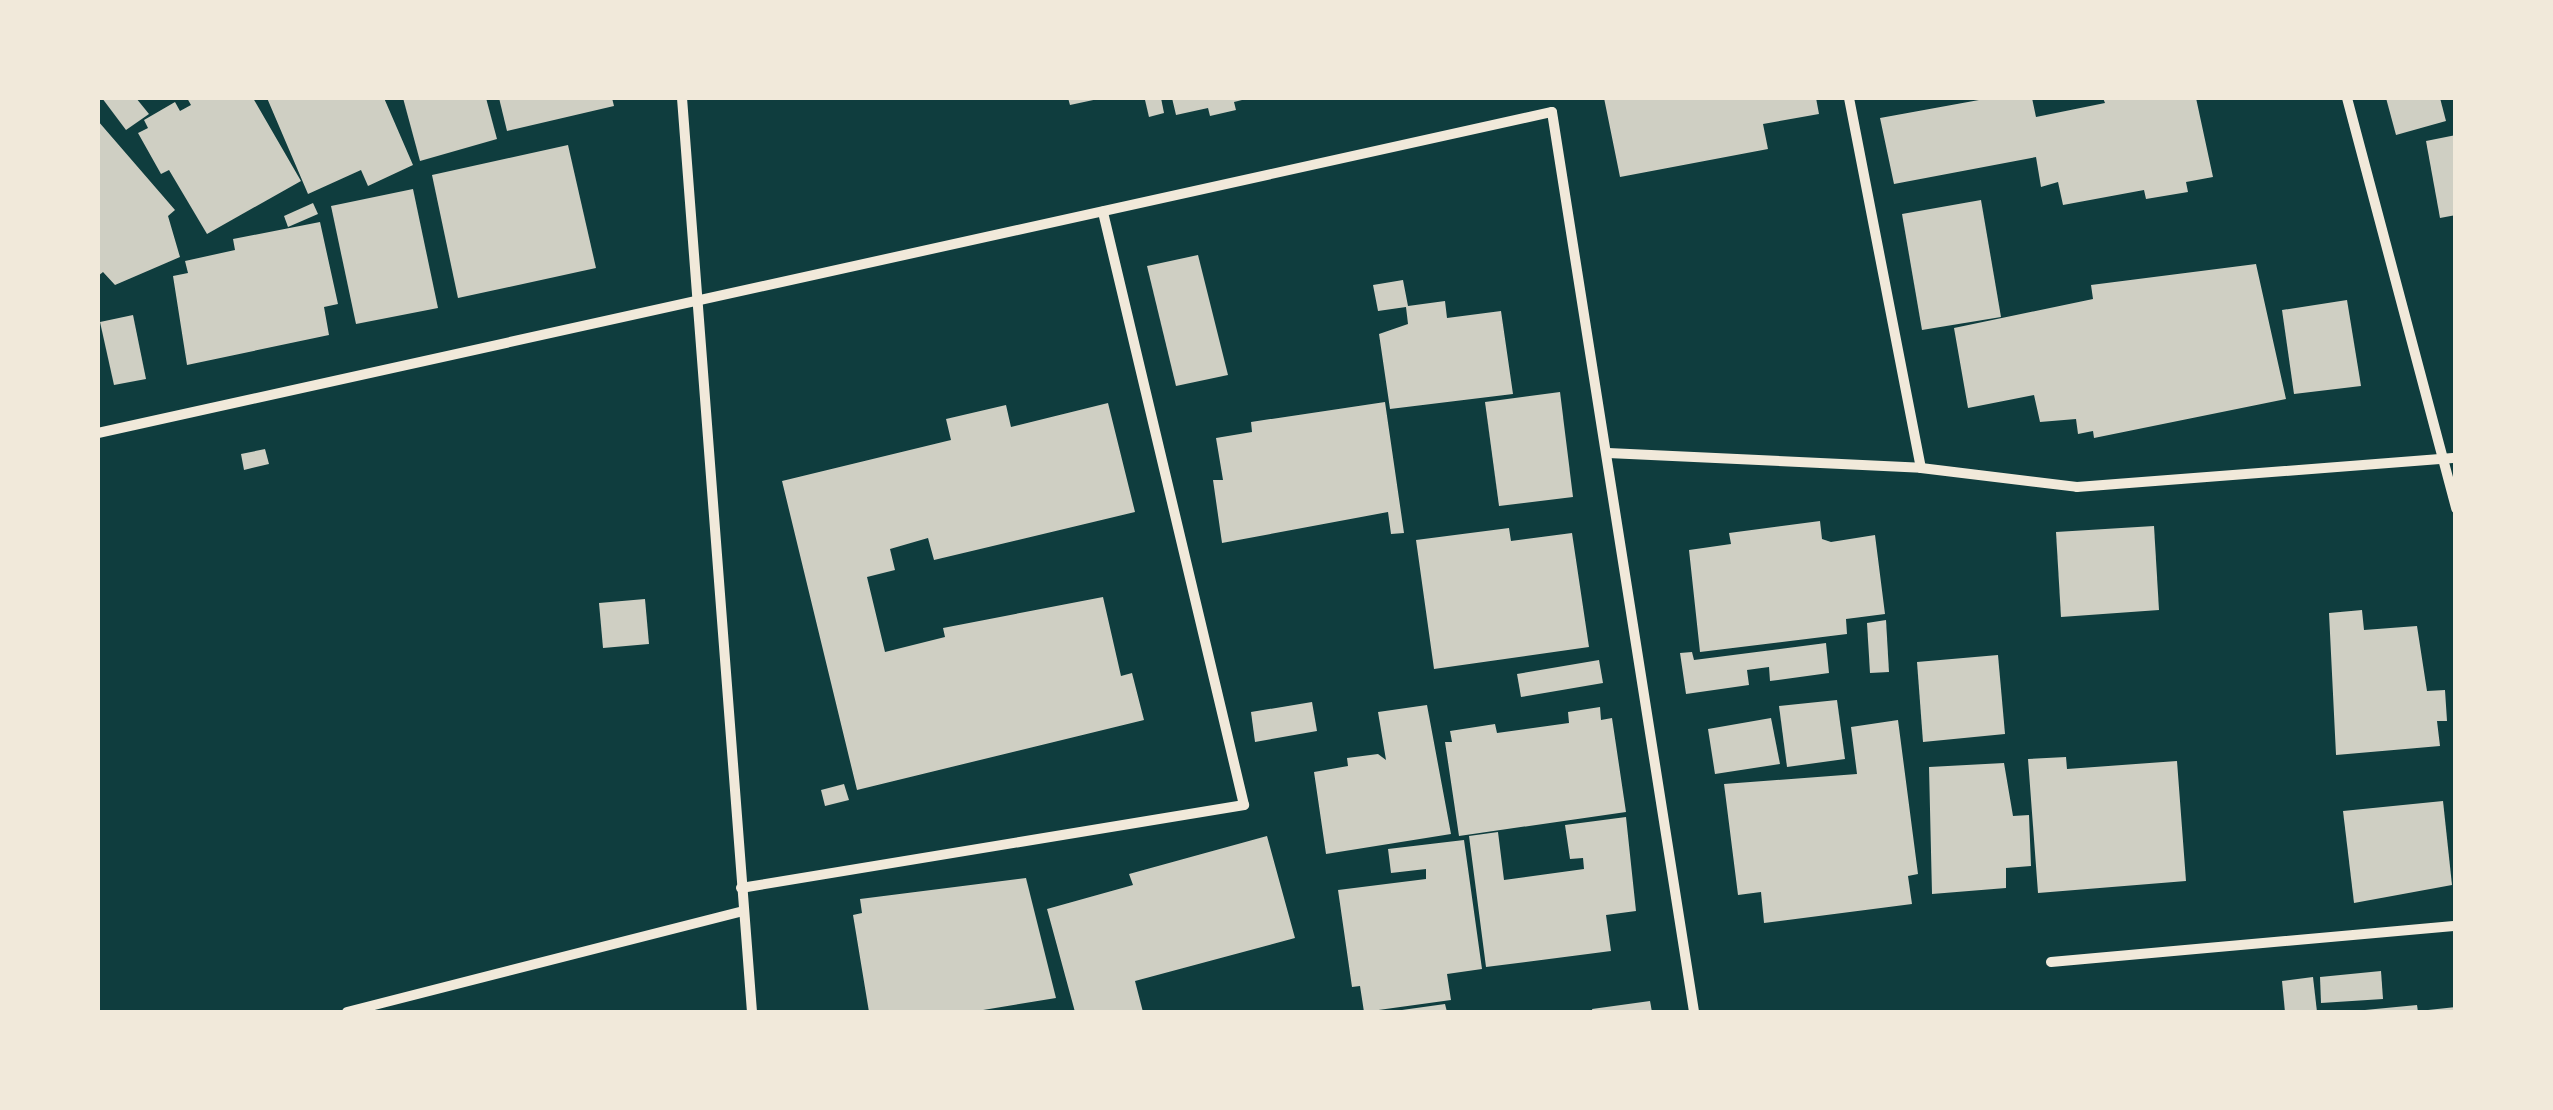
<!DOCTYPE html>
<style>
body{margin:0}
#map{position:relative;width:2553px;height:1110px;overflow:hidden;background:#0f3d3e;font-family:"DM Sans",sans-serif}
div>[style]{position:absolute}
.building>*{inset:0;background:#cfcfc3}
.minor>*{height:10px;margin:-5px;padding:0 5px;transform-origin:5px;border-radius:5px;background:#f1e9da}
span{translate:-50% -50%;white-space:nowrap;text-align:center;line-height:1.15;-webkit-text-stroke:10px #f1e9da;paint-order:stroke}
.frame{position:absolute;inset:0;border:100px solid #f1e9da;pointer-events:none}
</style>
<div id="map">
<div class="building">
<i style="clip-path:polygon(102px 98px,136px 98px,149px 114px,126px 130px)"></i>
<i style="clip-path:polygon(187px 98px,253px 98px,301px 181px,207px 234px,169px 170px,161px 174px,138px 133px,148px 128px,144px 120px,175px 102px,180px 111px,191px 105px)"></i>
<i style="clip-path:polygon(267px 98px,384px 98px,413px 165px,368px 186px,361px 170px,308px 194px)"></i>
<i style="clip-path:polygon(403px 98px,486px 98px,497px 139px,420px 161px)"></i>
<i style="clip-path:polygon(499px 98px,612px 98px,614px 106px,507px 131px)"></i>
<i style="clip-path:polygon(1068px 98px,1098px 98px,1098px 99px,1070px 105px)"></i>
<i style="clip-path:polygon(1161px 98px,1164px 113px,1149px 117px,1145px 100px)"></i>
<i style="clip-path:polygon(1172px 98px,1246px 98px,1246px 99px,1234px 102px,1236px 110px,1210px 116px,1208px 108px,1176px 115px)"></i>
<i style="clip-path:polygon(1604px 98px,1816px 98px,1819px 114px,1763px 124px,1768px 149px,1620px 177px)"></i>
<i style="clip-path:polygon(1990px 98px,2032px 98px,2036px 117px,2105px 103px,2103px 98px,2196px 98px,2213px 177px,2186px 182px,2188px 192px,2146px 199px,2144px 190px,2063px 205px,2058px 182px,2041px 187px,2036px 157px,1894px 184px,1880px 118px)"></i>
<i style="clip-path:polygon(2386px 98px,2440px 98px,2446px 121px,2396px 135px)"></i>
<i style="clip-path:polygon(98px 121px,175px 210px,168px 216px,180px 257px,115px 285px,103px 272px,98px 276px)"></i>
<i style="clip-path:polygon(2456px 135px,2456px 215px,2440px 218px,2426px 141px)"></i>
<i style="clip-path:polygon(568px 145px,596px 268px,458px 298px,432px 175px)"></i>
<i style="clip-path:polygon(413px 189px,438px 308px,356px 324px,331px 206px)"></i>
<i style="clip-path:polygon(1981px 200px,2001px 317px,1922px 330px,1902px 214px)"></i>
<i style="clip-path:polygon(313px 203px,318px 214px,288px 227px,284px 216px)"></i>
<i style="clip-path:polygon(320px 222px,338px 304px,324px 307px,329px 335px,187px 365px,173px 276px,188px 273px,185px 261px,235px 250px,233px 239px)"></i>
<i style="clip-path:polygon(1198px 255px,1228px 375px,1176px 386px,1147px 266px)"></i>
<i style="clip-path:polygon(2256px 264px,2286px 399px,2094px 438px,2093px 431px,2078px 434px,2076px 419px,2040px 422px,2034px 395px,1968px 408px,1954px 328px,2093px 299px,2091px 285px)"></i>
<i style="clip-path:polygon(1403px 280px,1408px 306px,1445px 301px,1447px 318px,1501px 311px,1513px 394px,1390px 409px,1379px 334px,1408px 324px,1406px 307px,1378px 311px,1373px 285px)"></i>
<i style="clip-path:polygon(2347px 300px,2361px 386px,2294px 394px,2282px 310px)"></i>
<i style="clip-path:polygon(133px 315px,146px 379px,114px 385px,100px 322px)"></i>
<i style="clip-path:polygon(1560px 392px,1573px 497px,1499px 506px,1485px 402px)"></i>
<i style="clip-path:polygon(1385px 402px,1404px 533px,1391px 534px,1388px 512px,1222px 543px,1213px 480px,1223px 480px,1216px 438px,1252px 432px,1251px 422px)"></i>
<i style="clip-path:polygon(1108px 403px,1135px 512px,934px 560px,928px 538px,890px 549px,895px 570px,867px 577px,885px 652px,945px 637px,943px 628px,1103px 597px,1121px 676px,1132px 673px,1144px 720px,857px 790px,782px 481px,951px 440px,946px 419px,1006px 405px,1011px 427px)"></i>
<i style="clip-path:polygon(265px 449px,269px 464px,244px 470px,241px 454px)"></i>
<i style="clip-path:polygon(1820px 521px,1822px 539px,1831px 542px,1875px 535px,1885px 614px,1846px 619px,1847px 634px,1700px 652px,1689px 550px,1731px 544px,1729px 533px)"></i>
<i style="clip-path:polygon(2154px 526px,2159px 610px,2061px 617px,2056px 532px)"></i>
<i style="clip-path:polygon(1509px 528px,1511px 541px,1572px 533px,1589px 647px,1434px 669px,1416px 540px)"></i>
<i style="clip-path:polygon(645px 599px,649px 644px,603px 648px,599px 603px)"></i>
<i style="clip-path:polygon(2362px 610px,2364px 630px,2417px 626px,2427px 691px,2445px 690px,2447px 721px,2437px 721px,2440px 746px,2336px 755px,2329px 613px)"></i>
<i style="clip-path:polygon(1886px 620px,1889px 672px,1870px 673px,1867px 623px)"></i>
<i style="clip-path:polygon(1826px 643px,1829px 673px,1770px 681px,1769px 667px,1747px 670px,1749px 685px,1686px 694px,1680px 653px,1692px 652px,1694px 660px)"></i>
<i style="clip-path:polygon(1998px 655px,2005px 734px,1923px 742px,1917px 662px)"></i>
<i style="clip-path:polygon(1599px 660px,1603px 683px,1521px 697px,1517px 674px)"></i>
<i style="clip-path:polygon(1837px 700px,1845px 759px,1787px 767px,1779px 706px)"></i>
<i style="clip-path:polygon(1312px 702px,1317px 731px,1255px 742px,1251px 712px)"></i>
<i style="clip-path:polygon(1427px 705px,1451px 834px,1326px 854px,1314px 772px,1348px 766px,1347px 758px,1378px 754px,1386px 760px,1378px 712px)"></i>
<i style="clip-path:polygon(1600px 707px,1601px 720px,1612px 718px,1626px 812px,1459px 836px,1445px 742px,1452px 742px,1450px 731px,1495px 724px,1497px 733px,1569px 723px,1568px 712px)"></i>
<i style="clip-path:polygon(1771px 718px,1780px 764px,1715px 774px,1708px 729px)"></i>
<i style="clip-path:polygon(1898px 720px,1918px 874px,1908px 876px,1912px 904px,1764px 923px,1761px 892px,1738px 895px,1724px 784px,1857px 774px,1851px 727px)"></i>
<i style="clip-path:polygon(2066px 757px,2067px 769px,2177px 761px,2186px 881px,2038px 893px,2028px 759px)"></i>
<i style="clip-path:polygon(2004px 763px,2013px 816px,2029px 815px,2031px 866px,2006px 868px,2006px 888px,1932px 894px,1929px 767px)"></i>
<i style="clip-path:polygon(844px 784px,849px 800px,825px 806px,821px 790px)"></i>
<i style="clip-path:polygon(2443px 801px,2452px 885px,2354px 903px,2343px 811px)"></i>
<i style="clip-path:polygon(1626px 817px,1636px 911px,1606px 915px,1611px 951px,1486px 967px,1469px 836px,1498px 832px,1504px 880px,1584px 869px,1583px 858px,1570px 859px,1565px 825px)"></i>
<i style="clip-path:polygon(1267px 836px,1295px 938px,1135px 981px,1143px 1012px,1075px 1012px,1047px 909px,1133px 885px,1129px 874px)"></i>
<i style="clip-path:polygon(1464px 840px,1482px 969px,1447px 974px,1451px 1000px,1364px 1012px,1360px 986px,1352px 987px,1338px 890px,1426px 879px,1426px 869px,1391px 873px,1388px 849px)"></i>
<i style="clip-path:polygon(1026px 878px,1056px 998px,971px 1012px,869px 1012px,853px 915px,862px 913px,860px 899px)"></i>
<i style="clip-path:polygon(2381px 971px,2383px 999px,2321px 1003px,2320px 977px)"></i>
<i style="clip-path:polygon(2313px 977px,2317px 1012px,2285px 1012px,2282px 981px)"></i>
<i style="clip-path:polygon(1650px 1001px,1652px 1012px,1593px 1012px,1592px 1009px)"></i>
<i style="clip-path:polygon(1445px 1004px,1447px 1012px,1402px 1012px,1402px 1010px)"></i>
<i style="clip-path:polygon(2417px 1005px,2418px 1012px,2365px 1012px,2365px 1010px)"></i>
<i style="clip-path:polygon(2456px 1007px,2456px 1012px,2428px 1012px,2428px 1010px)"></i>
</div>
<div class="minor">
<i style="left:682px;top:98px;width:917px;rotate:85.62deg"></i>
<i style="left:1849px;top:98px;width:377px;rotate:79deg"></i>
<i style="left:2347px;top:98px;width:425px;rotate:75.1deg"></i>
<i style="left:98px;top:433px;width:1489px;rotate:-12.45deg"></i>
<i style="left:1552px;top:112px;width:911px;rotate:81.03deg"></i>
<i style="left:1608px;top:453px;width:313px;rotate:2.7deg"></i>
<i style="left:1921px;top:468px;width:157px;rotate:6.9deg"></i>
<i style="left:2077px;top:487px;width:380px;rotate:-4.4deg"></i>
<i style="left:741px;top:888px;width:510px;rotate:-9.37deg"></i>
<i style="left:1244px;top:805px;width:610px;rotate:-103.38deg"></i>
<i style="left:2051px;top:962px;width:407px;rotate:-5.1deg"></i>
<i style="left:347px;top:1012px;width:409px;rotate:-14.3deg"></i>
</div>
<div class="frame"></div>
</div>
